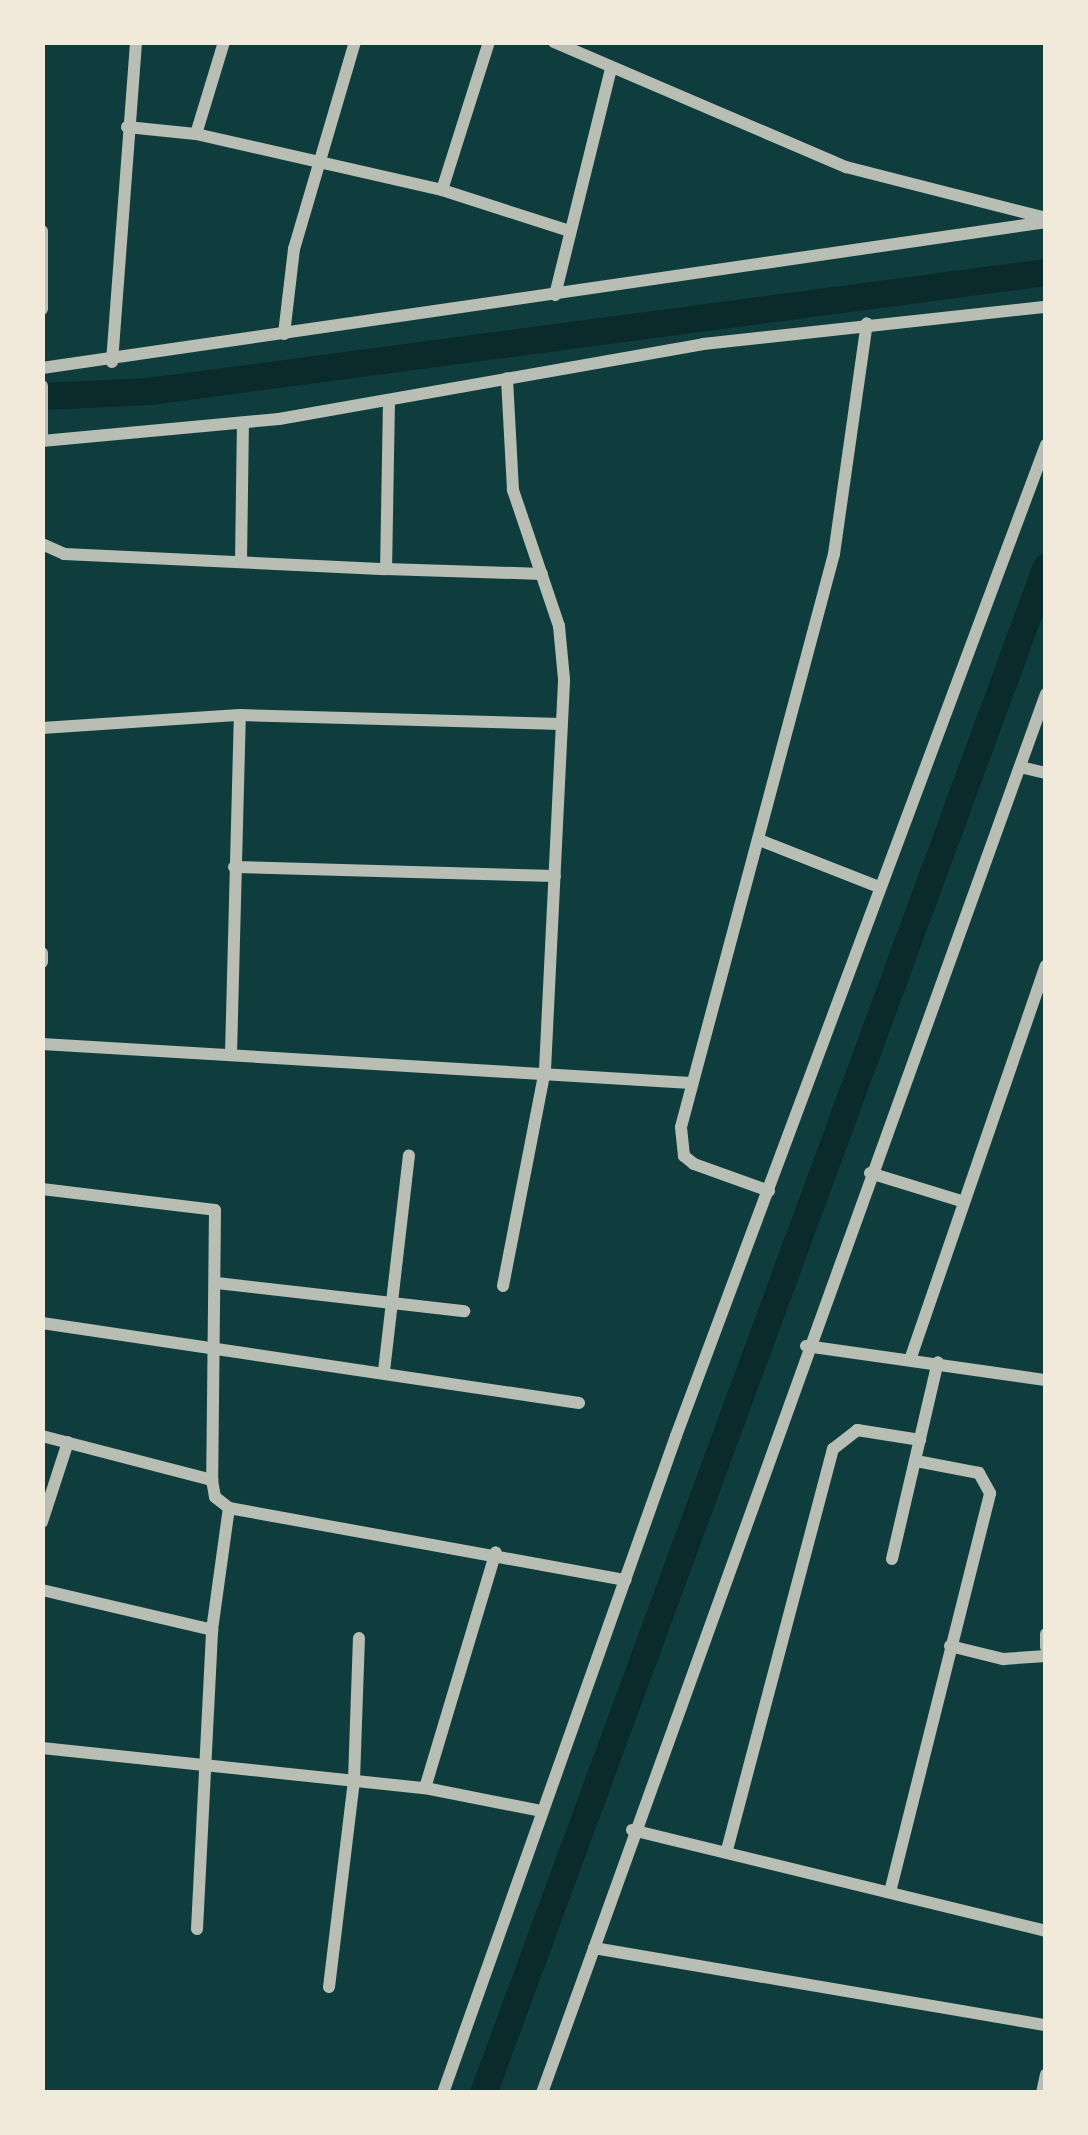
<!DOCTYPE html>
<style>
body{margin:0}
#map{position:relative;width:1088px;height:2135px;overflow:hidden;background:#0f3d3e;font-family:"Roboto Condensed",sans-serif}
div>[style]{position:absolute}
.canal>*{height:27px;margin:-13.5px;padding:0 13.5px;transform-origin:13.5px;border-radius:13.5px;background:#0a2a2b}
.minor>*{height:12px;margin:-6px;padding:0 6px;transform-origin:6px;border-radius:6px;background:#b8beb3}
span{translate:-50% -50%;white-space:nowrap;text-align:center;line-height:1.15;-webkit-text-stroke:9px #f1e9da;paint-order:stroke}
.frame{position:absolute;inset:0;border:45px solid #f1e9da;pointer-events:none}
</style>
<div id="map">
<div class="canal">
<i style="left:42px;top:396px;width:107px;rotate:-2.7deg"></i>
<i style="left:149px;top:391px;width:905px;rotate:-7.56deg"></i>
<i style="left:483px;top:2093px;width:1627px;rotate:-69.76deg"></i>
</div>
<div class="minor">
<i style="left:554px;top:42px;width:318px;rotate:23.2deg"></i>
<i style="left:846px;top:167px;width:202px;rotate:14.3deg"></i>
<i style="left:127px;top:127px;width:69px;rotate:5.8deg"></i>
<i style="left:196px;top:134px;width:252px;rotate:12.8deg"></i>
<i style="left:442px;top:190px;width:134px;rotate:17.8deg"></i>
<i style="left:196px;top:134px;width:96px;rotate:-73.1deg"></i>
<i style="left:442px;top:190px;width:155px;rotate:-72.4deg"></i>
<i style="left:42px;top:231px;width:78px;rotate:90deg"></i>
<i style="left:555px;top:295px;width:234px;rotate:-76.1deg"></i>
<i style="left:284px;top:334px;width:86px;rotate:-83.3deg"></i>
<i style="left:294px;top:249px;width:216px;rotate:-73.6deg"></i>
<i style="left:112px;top:362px;width:321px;rotate:-85.7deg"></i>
<i style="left:42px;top:368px;width:1015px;rotate:-8.27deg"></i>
<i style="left:42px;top:386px;width:52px;rotate:90deg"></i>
<i style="left:389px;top:400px;width:169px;rotate:91deg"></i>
<i style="left:386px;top:569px;width:156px;rotate:1.8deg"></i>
<i style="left:42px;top:441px;width:238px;rotate:-5.3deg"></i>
<i style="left:279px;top:419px;width:431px;rotate:-10deg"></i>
<i style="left:703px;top:344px;width:345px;rotate:-6.2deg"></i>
<i style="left:42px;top:544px;width:24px;rotate:24deg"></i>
<i style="left:64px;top:554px;width:322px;rotate:2.7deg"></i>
<i style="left:241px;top:562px;width:138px;rotate:-89.2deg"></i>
<i style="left:42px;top:728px;width:198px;rotate:-3.8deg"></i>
<i style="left:240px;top:715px;width:321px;rotate:1.6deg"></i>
<i style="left:1020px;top:767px;width:27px;rotate:13deg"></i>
<i style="left:762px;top:841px;width:126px;rotate:21.5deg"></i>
<i style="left:234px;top:867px;width:321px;rotate:1.6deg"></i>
<i style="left:42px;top:953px;width:9px;rotate:90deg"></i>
<i style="left:42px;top:1044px;width:650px;rotate:3.44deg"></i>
<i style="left:231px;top:1054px;width:339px;rotate:-88.5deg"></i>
<i style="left:870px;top:1173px;width:98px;rotate:17.1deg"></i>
<i style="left:42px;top:1189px;width:174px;rotate:6.9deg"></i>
<i style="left:215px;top:1210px;width:270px;rotate:90.6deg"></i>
<i style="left:212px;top:1480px;width:17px;rotate:80deg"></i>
<i style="left:215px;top:1497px;width:18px;rotate:38deg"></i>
<i style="left:229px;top:1508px;width:403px;rotate:10.3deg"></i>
<i style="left:769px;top:1191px;width:80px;rotate:-160.2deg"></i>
<i style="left:694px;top:1164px;width:13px;rotate:-141deg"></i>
<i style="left:684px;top:1156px;width:29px;rotate:-96deg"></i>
<i style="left:681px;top:1127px;width:593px;rotate:-75.05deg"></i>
<i style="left:834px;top:554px;width:233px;rotate:-81.9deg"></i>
<i style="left:217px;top:1283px;width:249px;rotate:6.5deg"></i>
<i style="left:503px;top:1286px;width:220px;rotate:-79deg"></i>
<i style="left:545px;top:1070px;width:391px;rotate:-87.2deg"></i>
<i style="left:564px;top:679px;width:53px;rotate:-95.4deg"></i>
<i style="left:559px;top:626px;width:144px;rotate:-108.7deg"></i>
<i style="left:513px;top:490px;width:112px;rotate:-93.1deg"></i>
<i style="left:42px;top:1323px;width:543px;rotate:8.47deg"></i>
<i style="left:806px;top:1346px;width:242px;rotate:8.1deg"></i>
<i style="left:911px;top:1357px;width:414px;rotate:-71deg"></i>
<i style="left:384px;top:1371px;width:217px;rotate:-83.4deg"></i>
<i style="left:42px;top:1436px;width:176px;rotate:14.5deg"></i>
<i style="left:42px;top:1522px;width:84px;rotate:-72deg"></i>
<i style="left:892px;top:1559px;width:202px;rotate:-76.9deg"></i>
<i style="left:42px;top:1590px;width:175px;rotate:13.2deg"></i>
<i style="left:1046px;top:1634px;width:13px;rotate:90deg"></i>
<i style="left:950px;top:1646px;width:55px;rotate:13.8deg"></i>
<i style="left:1003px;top:1659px;width:43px;rotate:-4deg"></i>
<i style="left:42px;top:1748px;width:385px;rotate:6deg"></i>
<i style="left:425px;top:1788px;width:118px;rotate:11.2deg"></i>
<i style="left:425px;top:1788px;width:246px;rotate:-73.3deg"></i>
<i style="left:632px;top:1830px;width:426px;rotate:13.7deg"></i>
<i style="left:727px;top:1850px;width:415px;rotate:-75.2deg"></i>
<i style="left:833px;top:1449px;width:31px;rotate:-38deg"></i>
<i style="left:857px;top:1430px;width:64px;rotate:9deg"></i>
<i style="left:890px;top:1892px;width:411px;rotate:-75.9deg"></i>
<i style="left:990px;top:1493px;width:23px;rotate:-119deg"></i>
<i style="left:979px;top:1473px;width:64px;rotate:-169.2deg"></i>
<i style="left:197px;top:1929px;width:299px;rotate:-87.1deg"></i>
<i style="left:212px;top:1630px;width:123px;rotate:-82.1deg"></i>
<i style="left:594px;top:1948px;width:459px;rotate:9.7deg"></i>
<i style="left:329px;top:1987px;width:209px;rotate:-83.1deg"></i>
<i style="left:354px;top:1780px;width:142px;rotate:-88deg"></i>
<i style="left:443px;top:2093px;width:697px;rotate:-70.47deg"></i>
<i style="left:676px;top:1436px;width:1058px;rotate:-69.53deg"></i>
<i style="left:542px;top:2093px;width:1487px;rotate:-70.19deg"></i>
<i style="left:1042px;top:2093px;width:19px;rotate:-78deg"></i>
</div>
<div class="frame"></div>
</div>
